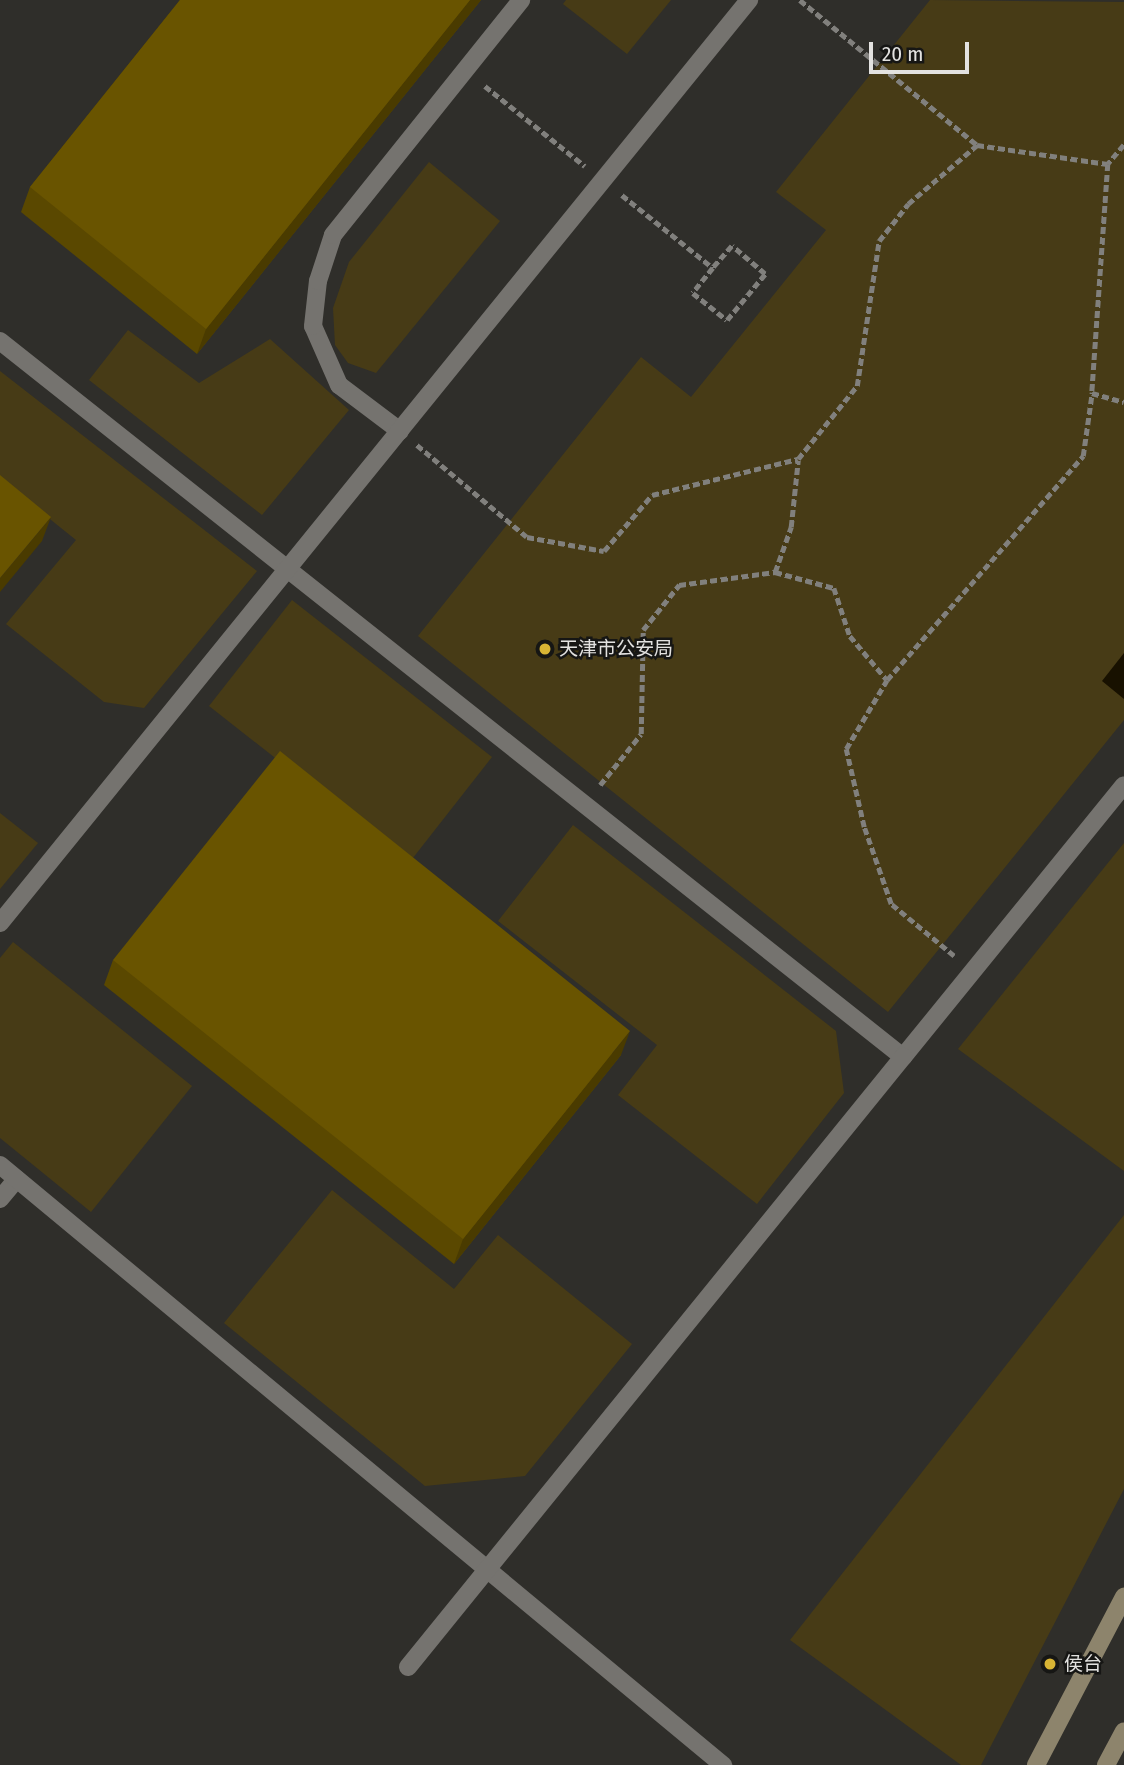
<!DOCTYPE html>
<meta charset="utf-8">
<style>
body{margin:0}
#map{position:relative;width:1124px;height:1765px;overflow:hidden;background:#2f2e2a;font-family:"Fira Sans Condensed","Noto Sans SC",sans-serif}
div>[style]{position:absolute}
.green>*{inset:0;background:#473b16}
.water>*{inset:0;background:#181100}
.path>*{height:4.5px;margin-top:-2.25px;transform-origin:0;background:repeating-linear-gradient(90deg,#81807d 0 7px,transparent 0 10.5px)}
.service>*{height:18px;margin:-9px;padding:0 9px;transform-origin:9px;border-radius:9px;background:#75736f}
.minor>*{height:18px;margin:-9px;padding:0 9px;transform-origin:9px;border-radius:9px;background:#75736f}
.secondary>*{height:18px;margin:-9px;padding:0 9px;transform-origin:9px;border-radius:9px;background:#8d846c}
.wall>*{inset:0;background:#5a4800}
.shaded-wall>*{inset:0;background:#4a3b00}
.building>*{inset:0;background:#695400}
.dots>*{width:19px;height:19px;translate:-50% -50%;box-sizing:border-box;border:4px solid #161614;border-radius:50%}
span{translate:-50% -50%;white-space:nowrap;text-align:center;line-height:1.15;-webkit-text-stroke:5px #161614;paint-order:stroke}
.poi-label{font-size:19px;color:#e3e2e0}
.left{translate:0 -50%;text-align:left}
.scale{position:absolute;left:869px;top:42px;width:100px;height:32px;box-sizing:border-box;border:4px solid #e3e2e0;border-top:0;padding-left:9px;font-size:21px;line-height:24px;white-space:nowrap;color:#e3e2e0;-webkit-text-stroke:5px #161614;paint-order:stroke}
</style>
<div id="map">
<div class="green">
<i style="clip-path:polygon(566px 0,671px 0,627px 54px,563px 4px)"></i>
<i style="clip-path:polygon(930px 0,1124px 2px,1124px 720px,888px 1012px,418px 636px,641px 357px,691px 397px,826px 230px,776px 192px)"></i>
<i style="clip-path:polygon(429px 162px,500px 221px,376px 373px,348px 363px,335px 345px,333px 308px,349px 262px)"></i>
<i style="clip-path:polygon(128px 330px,199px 383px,270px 339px,349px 410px,262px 515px,89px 380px)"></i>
<i style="clip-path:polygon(0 371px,257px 571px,144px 708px,104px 702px,6px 624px,76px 540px,0 479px)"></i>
<i style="clip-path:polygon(292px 600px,492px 757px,409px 863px,209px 706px)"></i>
<i style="clip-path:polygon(0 813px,38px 843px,0 889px)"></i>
<i style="clip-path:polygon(573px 825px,836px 1031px,844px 1093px,757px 1204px,618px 1095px,657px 1045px,498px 921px)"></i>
<i style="clip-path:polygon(1124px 843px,1124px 1171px,958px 1049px)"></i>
<i style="clip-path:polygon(13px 942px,192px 1086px,91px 1212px,0 1138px,0 958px)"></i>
<i style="clip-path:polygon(332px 1190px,454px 1289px,498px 1235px,632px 1344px,525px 1476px,425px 1486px,224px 1323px)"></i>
<i style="clip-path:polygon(1124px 1215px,1124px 1489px,981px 1765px,961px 1765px,790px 1640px)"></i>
</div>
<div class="water">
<i style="clip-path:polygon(1124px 653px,1124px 699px,1102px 681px)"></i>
</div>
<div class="path">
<i style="left:800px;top:0;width:229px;rotate:39.3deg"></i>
<i style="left:977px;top:145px;width:132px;rotate:8.3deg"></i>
<i style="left:485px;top:86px;width:128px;rotate:38.7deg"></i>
<i style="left:1124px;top:145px;width:25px;rotate:130deg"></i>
<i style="left:1108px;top:164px;width:230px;rotate:94deg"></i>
<i style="left:1092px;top:393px;width:33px;rotate:16deg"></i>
<i style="left:622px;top:195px;width:117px;rotate:38.7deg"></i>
<i style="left:713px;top:268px;width:32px;rotate:129deg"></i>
<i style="left:693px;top:293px;width:43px;rotate:38.5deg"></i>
<i style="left:727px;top:320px;width:60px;rotate:-50.4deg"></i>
<i style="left:765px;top:274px;width:43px;rotate:-139.7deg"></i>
<i style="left:732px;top:246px;width:29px;rotate:131deg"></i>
<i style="left:417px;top:445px;width:143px;rotate:39.9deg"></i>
<i style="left:527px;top:537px;width:78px;rotate:10.3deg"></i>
<i style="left:604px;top:551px;width:74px;rotate:-49.4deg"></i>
<i style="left:652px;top:495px;width:150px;rotate:-13.9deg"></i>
<i style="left:798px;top:459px;width:94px;rotate:-51.1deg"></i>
<i style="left:857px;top:386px;width:147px;rotate:-81.4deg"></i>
<i style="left:879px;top:241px;width:47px;rotate:-51.9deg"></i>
<i style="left:908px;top:204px;width:91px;rotate:-40.5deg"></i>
<i style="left:775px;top:572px;width:61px;rotate:15.2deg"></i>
<i style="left:834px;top:588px;width:51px;rotate:71.6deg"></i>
<i style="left:850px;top:636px;width:57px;rotate:49.9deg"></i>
<i style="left:600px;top:785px;width:65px;rotate:-51.2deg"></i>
<i style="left:641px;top:734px;width:104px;rotate:-88.9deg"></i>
<i style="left:643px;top:630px;width:58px;rotate:-51.3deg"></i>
<i style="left:679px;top:585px;width:97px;rotate:-7.7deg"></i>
<i style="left:775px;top:572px;width:48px;rotate:-70.4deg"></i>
<i style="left:791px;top:527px;width:67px;rotate:-84deg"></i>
<i style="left:954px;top:956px;width:82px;rotate:-140.5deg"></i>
<i style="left:891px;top:904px;width:82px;rotate:-109.3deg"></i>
<i style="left:864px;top:827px;width:80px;rotate:-103deg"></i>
<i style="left:846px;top:749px;width:80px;rotate:-59.3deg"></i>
<i style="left:887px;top:680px;width:298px;rotate:-48.8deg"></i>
<i style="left:1083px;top:456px;width:64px;rotate:-81.9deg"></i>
</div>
<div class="service">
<i style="left:400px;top:431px;width:76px;rotate:-143deg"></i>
<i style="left:339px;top:385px;width:64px;rotate:-113.8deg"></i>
<i style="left:313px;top:326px;width:45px;rotate:-83.7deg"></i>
<i style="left:318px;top:281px;width:48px;rotate:-71.9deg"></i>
<i style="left:333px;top:235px;width:301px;rotate:-51.3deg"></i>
<i style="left:0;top:1199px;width:26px;rotate:-50deg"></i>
</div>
<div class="minor">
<i style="left:0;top:341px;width:1152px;rotate:38.41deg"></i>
<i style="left:903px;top:1057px;width:350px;rotate:-50.9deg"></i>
<i style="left:0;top:923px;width:1189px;rotate:-50.94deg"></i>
<i style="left:0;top:1165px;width:940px;rotate:39.69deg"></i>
<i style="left:408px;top:1667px;width:786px;rotate:-50.94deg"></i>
</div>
<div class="secondary">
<i style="left:1036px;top:1765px;width:190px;rotate:-62.4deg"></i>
<i style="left:1106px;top:1765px;width:38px;rotate:-62deg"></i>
</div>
<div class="wall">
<i style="clip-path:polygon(180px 0,481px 0,197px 354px,21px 212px,30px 187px)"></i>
<i style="clip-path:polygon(113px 960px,621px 1055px,454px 1264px,104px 985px)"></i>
</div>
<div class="shaded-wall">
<i style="clip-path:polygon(470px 0,481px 0,197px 354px,206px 329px)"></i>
<i style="clip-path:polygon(51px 517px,42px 541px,0 592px,0 578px)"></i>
<i style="clip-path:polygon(630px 1031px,621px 1055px,454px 1264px,463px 1239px)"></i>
</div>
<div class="building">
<i style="clip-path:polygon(180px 0,470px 0,206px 329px,30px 187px)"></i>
<i style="clip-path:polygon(0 475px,51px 517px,0 578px)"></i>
<i style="clip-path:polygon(280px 751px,630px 1031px,463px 1239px,113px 960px)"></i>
</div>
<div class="dots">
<i style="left:545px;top:649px;background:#d8b434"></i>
<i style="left:1050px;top:1664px;background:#d8b434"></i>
</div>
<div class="poi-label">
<span class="left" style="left:559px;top:649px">天津市公安局</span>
<span class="left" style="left:1064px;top:1664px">侯台</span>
</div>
<div class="scale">20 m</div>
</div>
